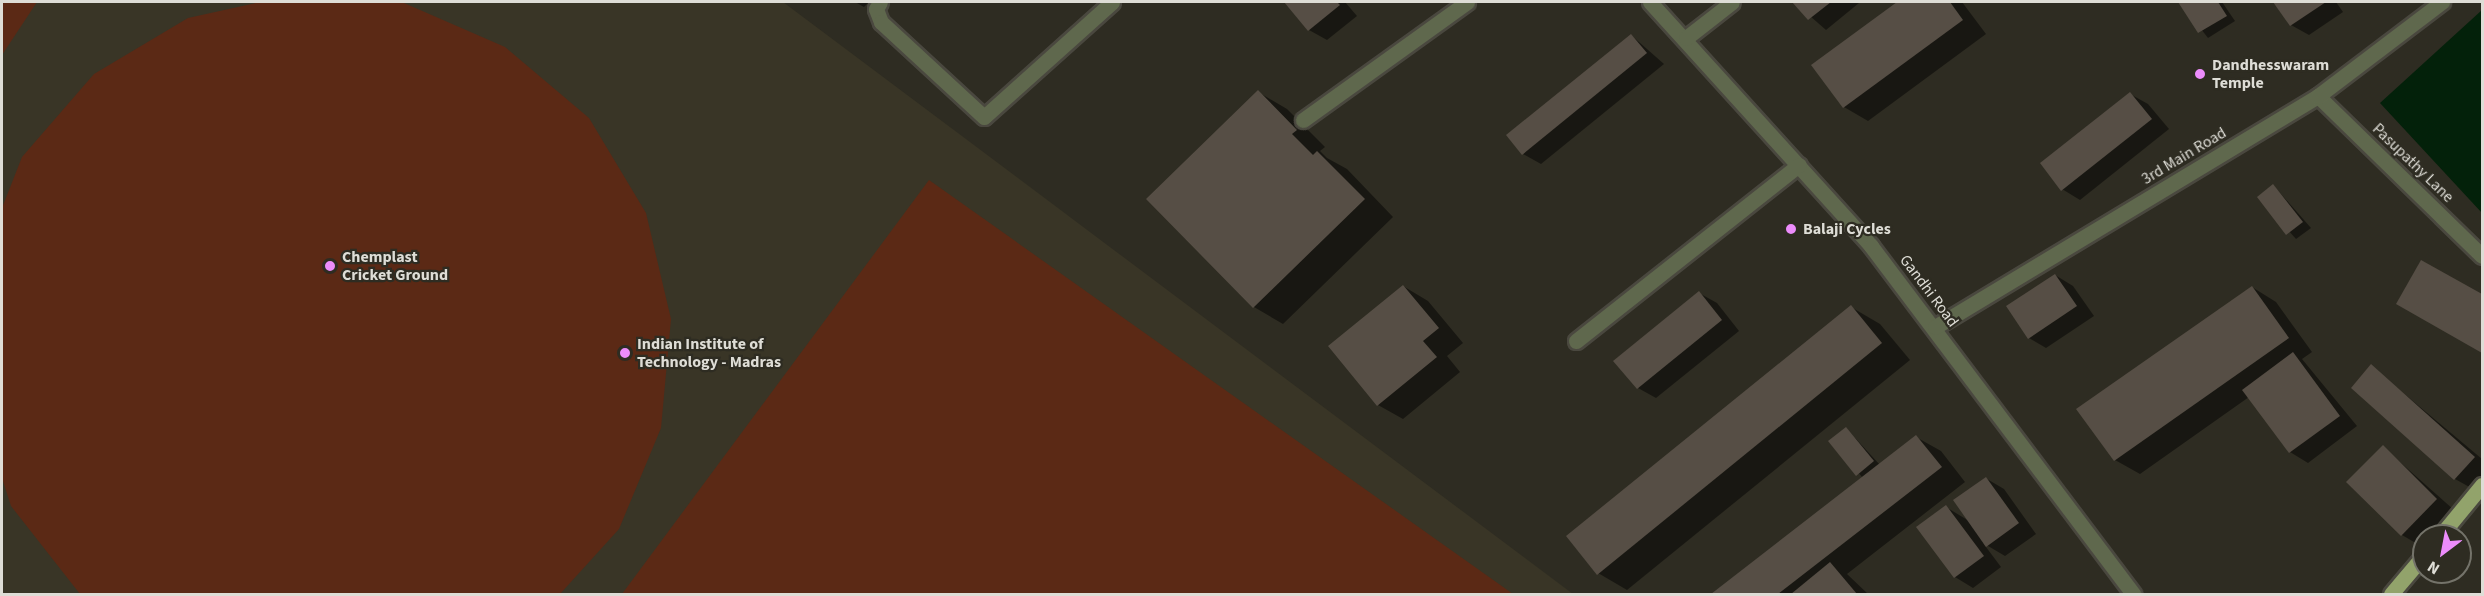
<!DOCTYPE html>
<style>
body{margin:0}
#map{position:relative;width:2484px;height:596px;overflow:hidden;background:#2e2c22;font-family:"Source Sans 3",sans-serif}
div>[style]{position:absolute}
.built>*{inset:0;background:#393526}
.green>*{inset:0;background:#5b2915}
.water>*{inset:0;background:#03210a}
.shadow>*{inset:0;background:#0007}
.building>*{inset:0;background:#564e45}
.roads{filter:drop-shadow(2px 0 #4a483f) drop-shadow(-2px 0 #4a483f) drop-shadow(0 2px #4a483f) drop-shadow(0 -2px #4a483f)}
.minor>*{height:15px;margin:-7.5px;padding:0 7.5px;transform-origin:7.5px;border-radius:7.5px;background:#5f684d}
.major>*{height:15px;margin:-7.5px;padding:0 7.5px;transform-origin:7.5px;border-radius:7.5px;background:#92a36b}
.dots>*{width:16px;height:16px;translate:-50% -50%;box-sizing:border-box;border:3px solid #2e2c22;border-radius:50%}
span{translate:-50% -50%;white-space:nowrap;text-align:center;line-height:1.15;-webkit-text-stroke:4.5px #2e2c22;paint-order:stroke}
.poi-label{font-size:16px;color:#deddd6;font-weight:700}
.left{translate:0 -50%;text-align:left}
.street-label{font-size:16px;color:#deddd6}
.frame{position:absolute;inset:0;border:3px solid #deddd6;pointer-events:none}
.north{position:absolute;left:2412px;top:524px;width:60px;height:60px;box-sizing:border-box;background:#2e2c22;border:2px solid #74736a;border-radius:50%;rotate:212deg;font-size:16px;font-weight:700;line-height:24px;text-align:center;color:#deddd6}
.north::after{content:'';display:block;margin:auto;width:21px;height:27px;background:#ec8cfb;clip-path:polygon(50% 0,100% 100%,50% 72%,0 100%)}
</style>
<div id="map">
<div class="built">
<i style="clip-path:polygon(2px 2px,783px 2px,1573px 594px,2px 594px)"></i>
</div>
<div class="green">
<i style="clip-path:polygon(2px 2px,37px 2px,2px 55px)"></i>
<i style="clip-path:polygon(260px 2px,404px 3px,505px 47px,589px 118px,646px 213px,671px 319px,661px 428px,619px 529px,560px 594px,80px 594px,11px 506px,2px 478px,2px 208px,22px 157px,94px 74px,188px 18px)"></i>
<i style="clip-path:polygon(929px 180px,1513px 594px,622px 594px)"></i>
</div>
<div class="water">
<i style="clip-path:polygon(2482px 10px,2482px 213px,2380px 103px)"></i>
</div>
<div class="shadow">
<i style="clip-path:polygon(855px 2px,869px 2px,864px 7px)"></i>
<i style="clip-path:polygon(1286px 2px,1345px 2px,1357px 16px,1327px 40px,1309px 30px)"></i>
<i style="clip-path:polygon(1794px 2px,1858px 2px,1859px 3px,1826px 30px)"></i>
<i style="clip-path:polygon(1900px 2px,1962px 2px,1986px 34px,1868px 121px,1844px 107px,1813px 66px)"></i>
<i style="clip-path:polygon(2180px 2px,2222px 2px,2235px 21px,2208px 38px)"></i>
<i style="clip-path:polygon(2275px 2px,2336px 2px,2343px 12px,2309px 35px,2291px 25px)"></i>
<i style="clip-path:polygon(1631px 35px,1664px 64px,1541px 164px,1523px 154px)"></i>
<i style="clip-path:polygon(1258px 92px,1287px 109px,1325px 147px,1320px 151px,1327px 158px,1347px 169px,1393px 217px,1283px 324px,1254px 307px)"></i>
<i style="clip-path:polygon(2130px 94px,2148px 104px,2169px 129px,2080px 200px,2062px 189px)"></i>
<i style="clip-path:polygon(2274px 186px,2311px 228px,2296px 239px,2259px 197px)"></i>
<i style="clip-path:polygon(2422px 262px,2482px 296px,2482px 352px,2398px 304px)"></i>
<i style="clip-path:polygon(2055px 275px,2073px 286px,2094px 316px,2046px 348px,2029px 338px)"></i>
<i style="clip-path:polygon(1403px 286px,1428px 301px,1463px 343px,1447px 356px,1460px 372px,1403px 419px,1378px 405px)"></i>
<i style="clip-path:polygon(2252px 287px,2276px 302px,2312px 352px,2302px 359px,2357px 426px,2308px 463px,2290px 452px,2249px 397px,2140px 474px,2115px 460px)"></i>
<i style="clip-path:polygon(1699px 293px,1717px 303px,1739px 331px,1656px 398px,1638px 388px,1615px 361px)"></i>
<i style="clip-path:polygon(1851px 307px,1880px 324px,1910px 360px,1627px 590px,1598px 573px)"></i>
<i style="clip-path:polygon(2371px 366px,2482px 459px,2482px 478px,2473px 489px,2455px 479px)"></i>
<i style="clip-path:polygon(1846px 428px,1880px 465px,1916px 437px,1941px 451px,1965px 482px,1847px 574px,1868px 594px,1713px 594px,1863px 478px,1830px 441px)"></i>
<i style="clip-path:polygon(2383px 447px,2454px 510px,2419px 545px,2402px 535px)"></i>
<i style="clip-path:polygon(1987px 479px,2004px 489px,2036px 534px,2005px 556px,1983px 543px,2001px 567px,1973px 588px,1955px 577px,1946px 507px,1969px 521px)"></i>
</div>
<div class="building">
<i style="clip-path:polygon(1284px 2px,1337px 2px,1340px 5px,1308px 31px)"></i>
<i style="clip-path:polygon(1792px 2px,1831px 2px,1808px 20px)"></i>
<i style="clip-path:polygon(1897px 2px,1950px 2px,1963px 20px,1843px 108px,1811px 65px)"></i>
<i style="clip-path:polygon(2178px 2px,2218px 2px,2227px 16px,2198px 33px)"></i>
<i style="clip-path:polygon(2273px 2px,2326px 2px,2290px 26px)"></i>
<i style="clip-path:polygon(1631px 34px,1647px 53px,1522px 155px,1506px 135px)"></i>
<i style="clip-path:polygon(1258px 90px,1297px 130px,1292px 134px,1313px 155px,1317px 151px,1365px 199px,1253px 308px,1146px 199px)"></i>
<i style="clip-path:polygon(2130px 92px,2152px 119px,2061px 191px,2040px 163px)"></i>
<i style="clip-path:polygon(2273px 184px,2303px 222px,2286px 235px,2257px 197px)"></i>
<i style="clip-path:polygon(2421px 260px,2482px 294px,2482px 353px,2396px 304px)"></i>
<i style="clip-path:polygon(2055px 274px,2077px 306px,2028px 339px,2006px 306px)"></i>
<i style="clip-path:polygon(1403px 285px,1439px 328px,1423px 341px,1437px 357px,1377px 406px,1328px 346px)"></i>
<i style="clip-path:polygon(2252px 286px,2289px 338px,2114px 461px,2076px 409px)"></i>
<i style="clip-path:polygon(1699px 291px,1722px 320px,1637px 389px,1613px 361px)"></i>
<i style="clip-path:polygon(1851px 305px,1882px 343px,1597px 575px,1566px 536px)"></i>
<i style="clip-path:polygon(2293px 352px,2340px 416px,2289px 453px,2242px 390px)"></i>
<i style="clip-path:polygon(2371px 364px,2475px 457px,2454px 480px,2351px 388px)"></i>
<i style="clip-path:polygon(1846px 427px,1874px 461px,1856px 476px,1828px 441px)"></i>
<i style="clip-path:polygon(1916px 435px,1942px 467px,1778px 594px,1711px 594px)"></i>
<i style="clip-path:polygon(2383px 445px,2437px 499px,2401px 536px,2346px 482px)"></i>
<i style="clip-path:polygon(1986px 477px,2019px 523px,1986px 547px,1953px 500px)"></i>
<i style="clip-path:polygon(1946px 505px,1984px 556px,1954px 578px,1916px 527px)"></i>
<i style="clip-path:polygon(1830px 562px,1857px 594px,1791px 594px)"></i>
</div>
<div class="roads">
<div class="minor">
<i style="left:880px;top:2px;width:8px;rotate:120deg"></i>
<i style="left:876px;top:9px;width:14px;rotate:69deg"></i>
<i style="left:881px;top:22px;width:140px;rotate:42.7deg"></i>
<i style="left:984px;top:117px;width:172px;rotate:-41.9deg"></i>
<i style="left:1650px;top:2px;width:329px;rotate:47.8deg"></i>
<i style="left:1871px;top:246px;width:436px;rotate:53deg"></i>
<i style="left:1686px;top:38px;width:58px;rotate:-38deg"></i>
<i style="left:2318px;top:96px;width:229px;rotate:44.3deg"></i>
<i style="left:1303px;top:120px;width:202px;rotate:-35.7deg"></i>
<i style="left:1935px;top:327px;width:447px;rotate:-31.1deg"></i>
<i style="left:2318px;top:96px;width:156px;rotate:-37.2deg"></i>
<i style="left:1576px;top:341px;width:284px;rotate:-38.3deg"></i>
</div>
<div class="major">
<i style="left:2440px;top:536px;width:66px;rotate:-50.5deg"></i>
<i style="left:2391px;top:594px;width:51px;rotate:-49.8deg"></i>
</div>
</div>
<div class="dots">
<i style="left:2200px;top:74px;background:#ec8cfb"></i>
<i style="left:1791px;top:229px;background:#ec8cfb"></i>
<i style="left:330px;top:266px;background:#ec8cfb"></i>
<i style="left:625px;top:353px;background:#ec8cfb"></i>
</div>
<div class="poi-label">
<span class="left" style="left:2212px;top:74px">Dandhesswaram<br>Temple</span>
<span class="left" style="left:1803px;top:229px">Balaji Cycles</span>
<span class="left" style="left:342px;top:266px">Chemplast<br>Cricket Ground</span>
<span class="left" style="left:637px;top:353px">Indian Institute of<br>Technology - Madras</span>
</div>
<div class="street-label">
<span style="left:2184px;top:156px;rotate:-31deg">3rd Main Road</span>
<span style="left:2413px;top:163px;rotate:44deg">Pasupathy Lane</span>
<span style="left:1929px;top:291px;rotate:53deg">Gandhi Road</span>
</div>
<div class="frame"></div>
<div class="north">N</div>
</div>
